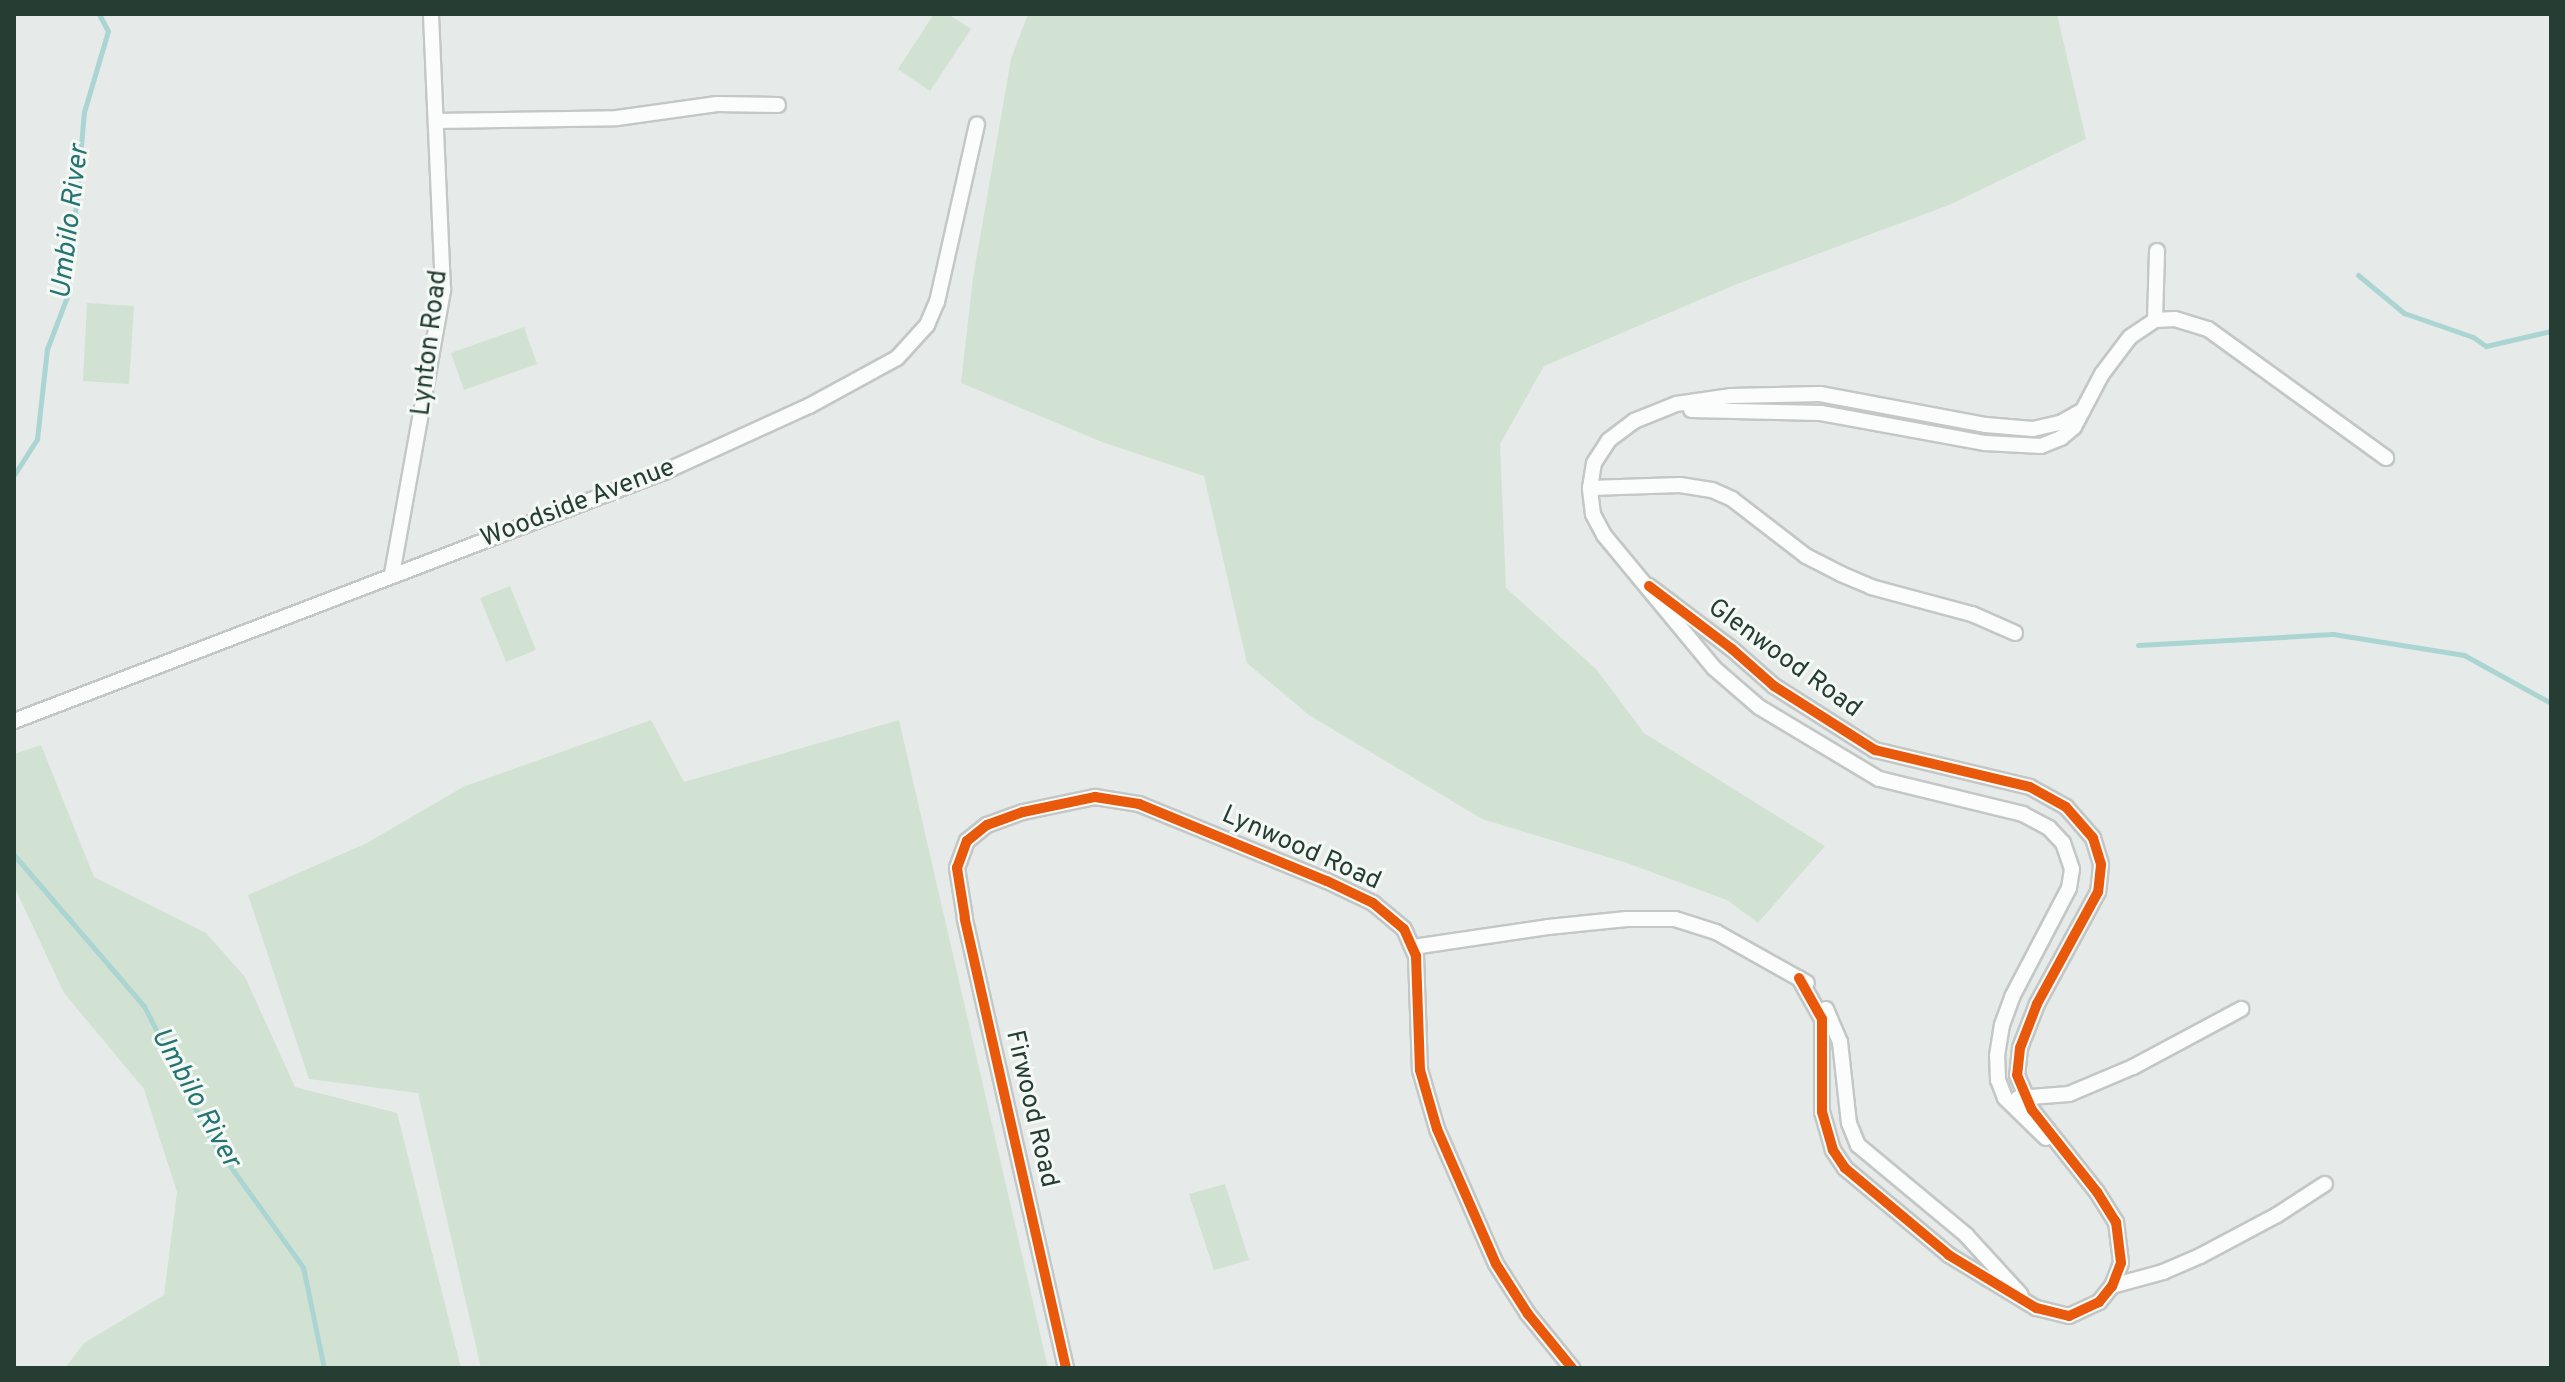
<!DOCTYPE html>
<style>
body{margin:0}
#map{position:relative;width:2565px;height:1382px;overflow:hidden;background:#e6eae8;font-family:Overpass,sans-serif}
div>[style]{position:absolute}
.green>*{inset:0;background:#d1e2d3}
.stream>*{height:5px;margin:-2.5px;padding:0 2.5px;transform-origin:2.5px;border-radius:2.5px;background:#abd5d2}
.roads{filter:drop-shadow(2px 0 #c3c7c5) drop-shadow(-2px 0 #c3c7c5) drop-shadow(0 2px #c3c7c5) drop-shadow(0 -2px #c3c7c5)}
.minor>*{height:14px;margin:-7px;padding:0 7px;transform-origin:7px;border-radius:7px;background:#fbfcfc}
.cycleway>*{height:10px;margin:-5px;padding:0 5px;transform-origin:5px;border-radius:5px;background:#e8590c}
span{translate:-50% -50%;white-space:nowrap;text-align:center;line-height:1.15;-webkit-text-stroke:6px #f5f9f6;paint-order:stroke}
.street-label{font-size:26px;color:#253d32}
.water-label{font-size:28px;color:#247471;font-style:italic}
.frame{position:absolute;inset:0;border:16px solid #253d32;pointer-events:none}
</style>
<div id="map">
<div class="green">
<i style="clip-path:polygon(934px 14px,948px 14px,971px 29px,930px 91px,898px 69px)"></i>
<i style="clip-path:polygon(1028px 14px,2057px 14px,2086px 139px,1949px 205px,1737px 284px,1544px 366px,1500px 444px,1506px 588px,1597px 670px,1644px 733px,1825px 846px,1758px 923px,1727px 900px,1624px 862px,1482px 819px,1309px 715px,1247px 663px,1204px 476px,1102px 442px,961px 383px,973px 278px,1011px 59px)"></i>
<i style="clip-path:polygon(87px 303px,134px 306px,129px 384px,83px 381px)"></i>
<i style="clip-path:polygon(524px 327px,537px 364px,464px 390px,451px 353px)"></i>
<i style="clip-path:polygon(510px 586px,536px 650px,506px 662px,480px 598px)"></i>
<i style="clip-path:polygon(651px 720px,684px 782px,899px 720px,1048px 1368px,481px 1368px,418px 1093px,309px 1079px,248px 895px,367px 843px,463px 787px)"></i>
<i style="clip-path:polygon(41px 745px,94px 877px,206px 933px,245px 977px,295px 1087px,397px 1113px,461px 1368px,65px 1368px,84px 1343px,164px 1295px,177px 1192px,144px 1089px,64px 993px,14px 886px,14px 754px)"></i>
<i style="clip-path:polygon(1225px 1184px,1249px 1260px,1214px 1270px,1189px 1194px)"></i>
</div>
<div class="stream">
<i style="left:2358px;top:275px;width:60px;rotate:39.6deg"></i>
<i style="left:2404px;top:313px;width:73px;rotate:19.2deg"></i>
<i style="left:2473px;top:337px;width:16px;rotate:35deg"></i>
<i style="left:2486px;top:346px;width:67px;rotate:-13deg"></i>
<i style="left:14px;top:475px;width:43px;rotate:-57.4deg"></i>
<i style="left:37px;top:439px;width:91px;rotate:-83.7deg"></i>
<i style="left:47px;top:349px;width:59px;rotate:-69.1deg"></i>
<i style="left:68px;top:294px;width:183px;rotate:-85deg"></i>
<i style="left:84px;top:112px;width:84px;rotate:-73.5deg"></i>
<i style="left:108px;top:31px;width:19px;rotate:-118deg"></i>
<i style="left:2138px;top:645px;width:195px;rotate:-3.2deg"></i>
<i style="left:2333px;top:634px;width:133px;rotate:9.1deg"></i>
<i style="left:2464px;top:655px;width:99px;rotate:28.9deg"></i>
<i style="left:14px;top:855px;width:199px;rotate:49.3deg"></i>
<i style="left:144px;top:1006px;width:151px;rotate:63.3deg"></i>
<i style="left:212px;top:1141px;width:155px;rotate:54.2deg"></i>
<i style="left:303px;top:1267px;width:103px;rotate:78.3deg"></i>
</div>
<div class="roads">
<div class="minor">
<i style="left:436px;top:121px;width:181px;rotate:-0.9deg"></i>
<i style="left:617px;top:118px;width:101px;rotate:-8deg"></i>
<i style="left:717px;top:104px;width:61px;rotate:0.9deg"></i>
<i style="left:2155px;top:320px;width:69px;rotate:-88.3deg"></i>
<i style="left:1691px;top:410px;width:130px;rotate:1.3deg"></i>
<i style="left:1821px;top:413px;width:167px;rotate:10.4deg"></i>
<i style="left:1985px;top:443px;width:56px;rotate:3.1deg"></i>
<i style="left:2041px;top:446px;width:22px;rotate:-22deg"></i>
<i style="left:2061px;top:438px;width:17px;rotate:-40deg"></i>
<i style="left:2074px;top:427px;width:60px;rotate:-62.2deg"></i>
<i style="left:2102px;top:374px;width:46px;rotate:-52.9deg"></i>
<i style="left:2130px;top:337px;width:30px;rotate:-34deg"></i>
<i style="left:2155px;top:320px;width:20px;rotate:-3deg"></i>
<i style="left:2175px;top:319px;width:34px;rotate:17deg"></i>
<i style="left:2208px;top:329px;width:220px;rotate:35.9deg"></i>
<i style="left:1590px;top:488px;width:90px;rotate:-1.9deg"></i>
<i style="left:1680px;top:485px;width:32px;rotate:9deg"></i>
<i style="left:1712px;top:490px;width:22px;rotate:24deg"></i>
<i style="left:1732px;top:499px;width:93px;rotate:37.6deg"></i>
<i style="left:1806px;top:556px;width:39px;rotate:27deg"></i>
<i style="left:1841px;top:574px;width:33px;rotate:23deg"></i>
<i style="left:1871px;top:587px;width:105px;rotate:15deg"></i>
<i style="left:1972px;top:614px;width:47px;rotate:23.8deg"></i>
<i style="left:392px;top:574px;width:289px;rotate:-79.8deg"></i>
<i style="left:443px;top:290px;width:276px;rotate:-92.5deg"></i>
<i style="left:1649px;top:586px;width:104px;rotate:37.2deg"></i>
<i style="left:1732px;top:649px;width:56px;rotate:41.4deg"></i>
<i style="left:1774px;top:686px;width:120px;rotate:32.4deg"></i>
<i style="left:1875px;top:750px;width:159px;rotate:13.4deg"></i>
<i style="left:2030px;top:787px;width:41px;rotate:29.1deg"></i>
<i style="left:2066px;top:807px;width:41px;rotate:48.9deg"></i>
<i style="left:2093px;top:838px;width:28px;rotate:73deg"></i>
<i style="left:2101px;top:865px;width:27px;rotate:96deg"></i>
<i style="left:2098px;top:892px;width:128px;rotate:118.6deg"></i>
<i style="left:2037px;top:1004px;width:47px;rotate:111.1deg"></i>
<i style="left:2020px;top:1048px;width:27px;rotate:96deg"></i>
<i style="left:2017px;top:1075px;width:38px;rotate:67deg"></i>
<i style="left:2032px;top:1110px;width:105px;rotate:51.6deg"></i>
<i style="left:2097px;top:1192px;width:36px;rotate:58deg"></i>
<i style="left:2116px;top:1222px;width:41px;rotate:83deg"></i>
<i style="left:2121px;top:1263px;width:25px;rotate:111deg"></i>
<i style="left:2112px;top:1286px;width:21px;rotate:129deg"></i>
<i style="left:2099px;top:1302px;width:33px;rotate:155deg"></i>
<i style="left:2069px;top:1316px;width:34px;rotate:-166deg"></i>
<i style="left:2036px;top:1308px;width:102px;rotate:-148.7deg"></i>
<i style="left:1949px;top:1255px;width:136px;rotate:-140.1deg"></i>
<i style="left:1845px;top:1168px;width:22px;rotate:-124deg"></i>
<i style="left:1833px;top:1150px;width:40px;rotate:-106deg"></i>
<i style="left:1822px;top:1112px;width:93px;rotate:-90deg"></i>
<i style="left:1822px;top:1019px;width:47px;rotate:-119.3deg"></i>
<i style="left:14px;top:721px;width:696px;rotate:-20.96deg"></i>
<i style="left:664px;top:472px;width:159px;rotate:-24.5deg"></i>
<i style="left:809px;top:406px;width:100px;rotate:-28.6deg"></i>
<i style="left:897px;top:358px;width:45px;rotate:-47.7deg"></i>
<i style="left:927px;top:325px;width:25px;rotate:-67deg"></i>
<i style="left:937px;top:302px;width:182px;rotate:-77.3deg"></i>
<i style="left:1413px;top:947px;width:136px;rotate:-8.4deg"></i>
<i style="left:1548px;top:927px;width:79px;rotate:-5.8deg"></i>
<i style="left:1627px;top:919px;width:48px"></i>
<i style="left:1675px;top:919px;width:43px;rotate:17.6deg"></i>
<i style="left:1716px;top:932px;width:104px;rotate:29.3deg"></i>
<i style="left:1826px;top:1009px;width:36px;rotate:67deg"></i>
<i style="left:1840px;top:1042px;width:81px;rotate:83.7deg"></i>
<i style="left:1849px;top:1123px;width:24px;rotate:68deg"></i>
<i style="left:1858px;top:1145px;width:141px;rotate:39.8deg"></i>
<i style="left:1966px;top:1235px;width:81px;rotate:47.5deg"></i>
<i style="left:2018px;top:1098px;width:51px;rotate:-4.5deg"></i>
<i style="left:2069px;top:1094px;width:69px;rotate:-22.9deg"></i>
<i style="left:2133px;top:1067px;width:123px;rotate:-28.2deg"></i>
<i style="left:2046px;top:1138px;width:57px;rotate:-135.7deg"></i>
<i style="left:2005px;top:1098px;width:19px;rotate:-111deg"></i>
<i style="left:1998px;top:1080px;width:24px;rotate:-92deg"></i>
<i style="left:1997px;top:1056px;width:31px;rotate:-81deg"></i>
<i style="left:2002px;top:1025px;width:30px;rotate:-70deg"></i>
<i style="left:2012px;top:997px;width:123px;rotate:-62.4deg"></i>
<i style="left:2069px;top:888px;width:19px;rotate:-81deg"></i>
<i style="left:2072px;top:869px;width:28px;rotate:-109deg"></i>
<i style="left:2063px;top:843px;width:21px;rotate:-133deg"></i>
<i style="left:2049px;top:828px;width:30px;rotate:-152deg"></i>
<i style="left:2023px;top:814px;width:148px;rotate:-166.3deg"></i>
<i style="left:1879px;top:779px;width:140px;rotate:-149deg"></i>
<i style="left:1759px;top:707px;width:60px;rotate:-139.1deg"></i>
<i style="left:1714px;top:668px;width:173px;rotate:-129.6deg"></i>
<i style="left:1604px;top:535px;width:24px;rotate:-118deg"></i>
<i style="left:1593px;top:514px;width:26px;rotate:-97deg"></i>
<i style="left:1590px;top:488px;width:25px;rotate:-81deg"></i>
<i style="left:1594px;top:463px;width:27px;rotate:-57deg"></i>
<i style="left:1609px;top:440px;width:31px;rotate:-37deg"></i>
<i style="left:1634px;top:421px;width:45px;rotate:-22deg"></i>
<i style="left:1676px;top:404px;width:56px;rotate:-8.3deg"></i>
<i style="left:1731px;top:396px;width:89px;rotate:-1.3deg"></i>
<i style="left:1820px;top:394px;width:169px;rotate:10.6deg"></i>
<i style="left:1986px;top:425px;width:47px;rotate:4.9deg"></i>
<i style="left:2033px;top:429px;width:28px;rotate:-13deg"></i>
<i style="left:2060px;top:423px;width:26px;rotate:-29deg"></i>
<i style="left:2112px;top:1286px;width:53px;rotate:-15.4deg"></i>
<i style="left:2163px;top:1272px;width:40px;rotate:-23.4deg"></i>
<i style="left:2200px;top:1256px;width:87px;rotate:-28deg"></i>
<i style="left:2277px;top:1215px;width:57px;rotate:-32.9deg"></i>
<i style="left:1066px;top:1368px;width:461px;rotate:-102.7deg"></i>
<i style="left:965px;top:918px;width:51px;rotate:-99.1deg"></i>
<i style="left:957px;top:868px;width:29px;rotate:-70deg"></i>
<i style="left:967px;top:841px;width:26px;rotate:-39deg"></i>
<i style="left:987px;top:825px;width:38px;rotate:-20deg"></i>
<i style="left:1023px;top:812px;width:74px;rotate:-11.8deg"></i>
<i style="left:1095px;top:797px;width:45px;rotate:9deg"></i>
<i style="left:1139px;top:804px;width:203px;rotate:22.3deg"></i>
<i style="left:1327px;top:881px;width:51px;rotate:25.6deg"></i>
<i style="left:1373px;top:903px;width:40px;rotate:40deg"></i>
<i style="left:1404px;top:929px;width:30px;rotate:66deg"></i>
<i style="left:1416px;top:956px;width:114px;rotate:88deg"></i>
<i style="left:1420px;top:1070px;width:61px;rotate:73.9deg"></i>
<i style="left:1437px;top:1129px;width:147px;rotate:66.4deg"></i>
<i style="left:1496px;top:1264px;width:59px;rotate:57.4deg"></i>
<i style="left:1528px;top:1314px;width:70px;rotate:50.8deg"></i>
</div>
</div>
<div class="cycleway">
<i style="left:1649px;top:586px;width:104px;rotate:37.2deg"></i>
<i style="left:1732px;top:649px;width:56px;rotate:41.4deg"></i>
<i style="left:1774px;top:686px;width:120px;rotate:32.4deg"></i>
<i style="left:1875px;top:750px;width:159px;rotate:13.4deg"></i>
<i style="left:2030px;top:787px;width:41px;rotate:29.1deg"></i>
<i style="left:2066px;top:807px;width:41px;rotate:48.9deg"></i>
<i style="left:2093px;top:838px;width:28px;rotate:73deg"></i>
<i style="left:2101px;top:865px;width:27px;rotate:96deg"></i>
<i style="left:2098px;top:892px;width:128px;rotate:118.6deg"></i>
<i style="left:2037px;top:1004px;width:47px;rotate:111.1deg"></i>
<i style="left:2020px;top:1048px;width:27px;rotate:96deg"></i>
<i style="left:2017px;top:1075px;width:38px;rotate:67deg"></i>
<i style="left:2032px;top:1110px;width:105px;rotate:51.6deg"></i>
<i style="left:2097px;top:1192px;width:36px;rotate:58deg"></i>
<i style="left:2116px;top:1222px;width:41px;rotate:83deg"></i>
<i style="left:2121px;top:1263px;width:25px;rotate:111deg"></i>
<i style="left:2112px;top:1286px;width:21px;rotate:129deg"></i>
<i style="left:2099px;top:1302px;width:33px;rotate:155deg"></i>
<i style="left:2069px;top:1316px;width:34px;rotate:-166deg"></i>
<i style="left:2036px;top:1308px;width:102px;rotate:-148.7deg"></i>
<i style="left:1949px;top:1255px;width:136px;rotate:-140.1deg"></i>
<i style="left:1845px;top:1168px;width:22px;rotate:-124deg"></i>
<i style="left:1833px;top:1150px;width:40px;rotate:-106deg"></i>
<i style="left:1822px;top:1112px;width:93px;rotate:-90deg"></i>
<i style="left:1822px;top:1019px;width:47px;rotate:-119.3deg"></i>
<i style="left:1066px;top:1368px;width:461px;rotate:-102.7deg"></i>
<i style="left:965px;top:918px;width:51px;rotate:-99.1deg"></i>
<i style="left:957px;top:868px;width:29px;rotate:-70deg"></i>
<i style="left:967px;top:841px;width:26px;rotate:-39deg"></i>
<i style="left:987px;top:825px;width:38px;rotate:-20deg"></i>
<i style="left:1023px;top:812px;width:74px;rotate:-11.8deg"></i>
<i style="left:1095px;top:797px;width:45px;rotate:9deg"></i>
<i style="left:1139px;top:804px;width:203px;rotate:22.3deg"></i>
<i style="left:1327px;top:881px;width:51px;rotate:25.6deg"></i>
<i style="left:1373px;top:903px;width:40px;rotate:40deg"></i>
<i style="left:1404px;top:929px;width:30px;rotate:66deg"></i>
<i style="left:1416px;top:956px;width:114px;rotate:88deg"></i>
<i style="left:1420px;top:1070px;width:61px;rotate:73.9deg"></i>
<i style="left:1437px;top:1129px;width:147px;rotate:66.4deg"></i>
<i style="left:1496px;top:1264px;width:59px;rotate:57.4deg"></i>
<i style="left:1528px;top:1314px;width:70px;rotate:50.8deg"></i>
</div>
<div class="street-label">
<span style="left:431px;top:343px;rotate:-83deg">Lynton Road</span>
<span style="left:578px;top:504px;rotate:-21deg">Woodside Avenue</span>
<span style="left:1784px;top:659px;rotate:36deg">Glenwood Road</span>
<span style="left:1301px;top:849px;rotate:24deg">Lynwood Road</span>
<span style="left:1031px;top:1109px;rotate:77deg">Firwood Road</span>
</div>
<div class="water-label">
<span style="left:71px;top:222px;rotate:-83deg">Umbilo River</span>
<span style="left:195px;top:1098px;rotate:61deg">Umbilo River</span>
</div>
<div class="frame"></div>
</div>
